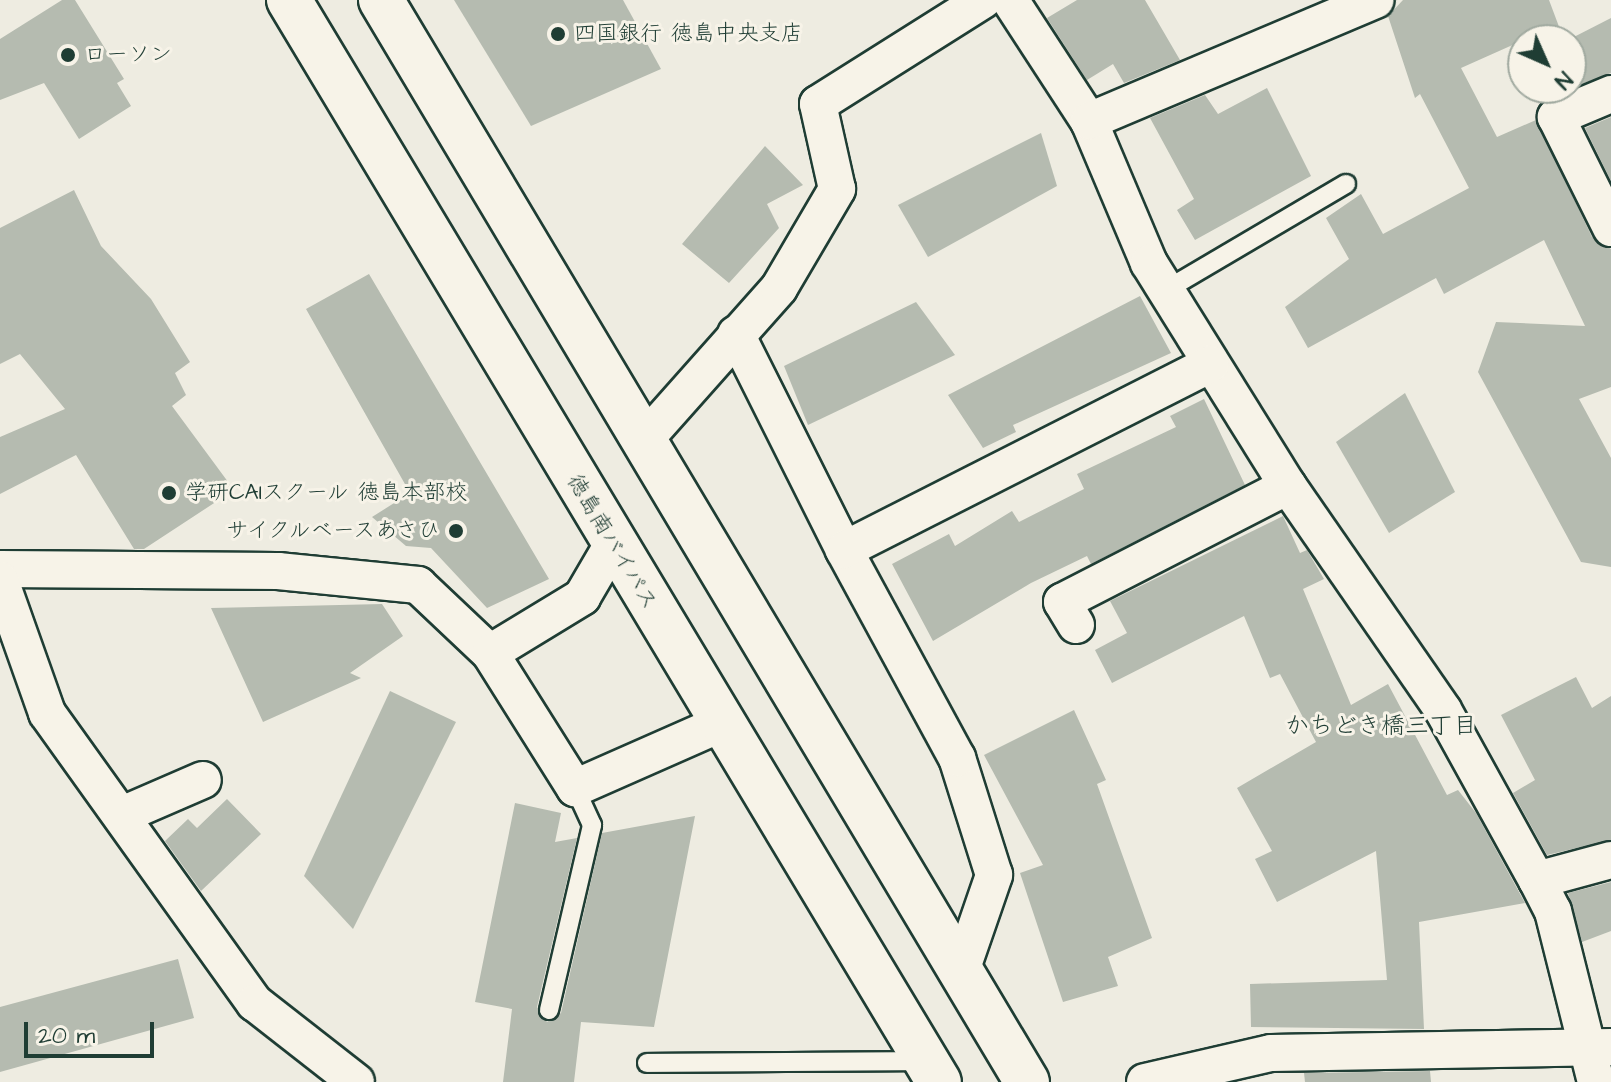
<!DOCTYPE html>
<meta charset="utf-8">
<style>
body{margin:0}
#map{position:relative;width:1611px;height:1082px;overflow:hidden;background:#eeece1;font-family:"Architects Daughter","Klee One",sans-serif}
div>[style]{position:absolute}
.building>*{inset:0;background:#b5bbb0}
.roads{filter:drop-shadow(2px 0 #1f3d34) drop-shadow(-2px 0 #1f3d34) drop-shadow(0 2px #1f3d34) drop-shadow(0 -2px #1f3d34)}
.lane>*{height:18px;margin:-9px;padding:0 9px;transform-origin:9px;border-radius:9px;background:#f7f3e8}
.street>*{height:36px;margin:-18px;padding:0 18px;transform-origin:18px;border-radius:18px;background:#f7f3e8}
.highway>*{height:44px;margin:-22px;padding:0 22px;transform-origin:22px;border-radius:22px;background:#f7f3e8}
.dots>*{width:22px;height:22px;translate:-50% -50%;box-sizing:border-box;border:4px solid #f7f3e8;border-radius:50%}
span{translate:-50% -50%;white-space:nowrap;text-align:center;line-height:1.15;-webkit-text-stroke:6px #f7f3e8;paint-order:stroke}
.poi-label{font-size:22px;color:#1f3d34}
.left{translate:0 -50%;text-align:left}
.right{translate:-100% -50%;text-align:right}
.street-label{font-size:22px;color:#1f3d34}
.neighbourhood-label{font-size:24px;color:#1f3d34}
.north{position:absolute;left:1507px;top:24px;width:80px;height:80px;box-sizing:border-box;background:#f7f3e8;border:2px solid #a1aaa0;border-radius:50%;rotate:135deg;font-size:22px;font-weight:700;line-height:32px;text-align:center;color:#1f3d34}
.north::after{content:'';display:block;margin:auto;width:28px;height:36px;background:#1f3d34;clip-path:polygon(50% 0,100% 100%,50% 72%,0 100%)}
.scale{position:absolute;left:24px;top:1022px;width:130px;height:36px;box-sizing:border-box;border:4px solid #1f3d34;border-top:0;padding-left:10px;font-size:24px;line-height:28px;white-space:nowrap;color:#1f3d34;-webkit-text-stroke:6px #f7f3e8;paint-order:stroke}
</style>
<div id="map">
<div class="building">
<i style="clip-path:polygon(62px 0,75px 0,124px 79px,117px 83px,131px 106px,79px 139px,44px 83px,0 100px,0 39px)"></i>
<i style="clip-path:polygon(454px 0,623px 0,661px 69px,531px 126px)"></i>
<i style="clip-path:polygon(1077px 0,1145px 0,1180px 60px,1124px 83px,1113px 64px,1087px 80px,1047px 18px)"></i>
<i style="clip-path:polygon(1403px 0,1549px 0,1564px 40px,1528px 38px,1461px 68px,1497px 137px,1536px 120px,1592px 237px,1611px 249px,1611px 387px,1579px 399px,1611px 458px,1611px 567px,1581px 562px,1478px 372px,1496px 322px,1585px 326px,1544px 240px,1444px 294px,1436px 278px,1308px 348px,1285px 307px,1349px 259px,1326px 218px,1361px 194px,1383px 234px,1469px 188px,1420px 94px,1415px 98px,1388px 16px)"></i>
<i style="clip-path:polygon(1611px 18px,1611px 73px,1571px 88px,1568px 40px)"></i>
<i style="clip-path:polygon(1267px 88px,1311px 176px,1195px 240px,1177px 210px,1194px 199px,1150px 118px,1205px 95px,1218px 114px)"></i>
<i style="clip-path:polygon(1611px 117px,1611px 181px,1585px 128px)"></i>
<i style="clip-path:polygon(1041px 133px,1057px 186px,928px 257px,898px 205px)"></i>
<i style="clip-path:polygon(765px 146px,803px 185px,767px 204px,779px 228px,729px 283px,682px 244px)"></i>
<i style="clip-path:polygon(74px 190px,101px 246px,151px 299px,190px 362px,175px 373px,186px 395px,172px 406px,234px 490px,144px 549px,134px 549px,76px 455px,0 494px,0 437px,65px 409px,20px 354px,0 364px,0 228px)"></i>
<i style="clip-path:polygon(369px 274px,549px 579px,487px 608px,431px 548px,406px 546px,372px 517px,410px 493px,306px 309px)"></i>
<i style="clip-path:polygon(1140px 296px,1171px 353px,1013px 425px,1016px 432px,983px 448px,948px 395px)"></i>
<i style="clip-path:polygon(916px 302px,955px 355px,808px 425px,784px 366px)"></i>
<i style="clip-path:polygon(1405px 393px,1455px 492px,1389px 533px,1336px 442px)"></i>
<i style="clip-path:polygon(1204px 399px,1245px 485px,1091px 564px,1087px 556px,1031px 583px,933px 641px,892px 564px,949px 534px,955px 546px,1012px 511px,1019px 522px,1084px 489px,1077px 474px,1176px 427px,1170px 416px)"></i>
<i style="clip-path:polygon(1283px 516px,1300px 553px,1307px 550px,1324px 579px,1303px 589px,1351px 705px,1388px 684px,1447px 795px,1458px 790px,1476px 813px,1525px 903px,1419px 922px,1424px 1029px,1251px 1027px,1250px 984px,1387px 980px,1376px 851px,1277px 902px,1255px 859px,1272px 851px,1237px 788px,1316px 742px,1280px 674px,1270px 678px,1244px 616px,1112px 683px,1095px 650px,1127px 633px,1110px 601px)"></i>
<i style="clip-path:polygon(382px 604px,403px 636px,350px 673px,361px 678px,263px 722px,211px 608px)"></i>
<i style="clip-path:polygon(1576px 677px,1592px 708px,1611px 696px,1611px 840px,1547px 855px,1513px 793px,1535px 780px,1501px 715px)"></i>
<i style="clip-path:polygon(390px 691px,456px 722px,353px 929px,304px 876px)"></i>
<i style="clip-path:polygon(1074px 710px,1106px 780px,1097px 784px,1152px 938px,1108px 957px,1118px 986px,1063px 1002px,1020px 873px,1043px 865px,984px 755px)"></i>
<i style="clip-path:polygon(227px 799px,261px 834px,201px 891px,165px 841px,188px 819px,197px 828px)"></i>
<i style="clip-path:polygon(515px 803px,561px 813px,555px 842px,577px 838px,537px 1007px,547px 1022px,561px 1013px,602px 833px,695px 816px,654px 1027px,581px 1022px,574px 1082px,503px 1082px,512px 1009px,475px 1002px)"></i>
<i style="clip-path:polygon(1611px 882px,1611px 931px,1582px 942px,1568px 893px)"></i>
<i style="clip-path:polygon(178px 959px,194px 1018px,0 1072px,0 1007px)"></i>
<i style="clip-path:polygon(1430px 1071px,1431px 1082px,1305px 1082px,1304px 1073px)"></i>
</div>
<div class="roads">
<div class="lane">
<i style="left:1166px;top:290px;width:209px;rotate:-30.5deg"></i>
<i style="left:549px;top:1010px;width:190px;rotate:-76.9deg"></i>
<i style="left:592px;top:825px;width:41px;rotate:-114.7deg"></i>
<i style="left:647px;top:1063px;width:278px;rotate:-0.4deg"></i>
</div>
<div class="street">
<i style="left:1010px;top:0;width:145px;rotate:56.9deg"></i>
<i style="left:1089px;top:121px;width:154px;rotate:67.1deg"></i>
<i style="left:1149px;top:263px;width:263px;rotate:58.1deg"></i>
<i style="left:1288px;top:486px;width:272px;rotate:55.3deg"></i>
<i style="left:1443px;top:710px;width:194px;rotate:61.1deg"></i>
<i style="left:1537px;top:880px;width:35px;rotate:63deg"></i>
<i style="left:1553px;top:911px;width:176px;rotate:75.9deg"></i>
<i style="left:1611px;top:94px;width:60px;rotate:157.3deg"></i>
<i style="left:1556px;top:117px;width:124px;rotate:63.6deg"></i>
<i style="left:1089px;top:121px;width:311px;rotate:-22.9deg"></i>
<i style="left:736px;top:334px;width:241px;rotate:63.4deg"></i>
<i style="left:645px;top:439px;width:202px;rotate:-48.4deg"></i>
<i style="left:779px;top:288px;width:115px;rotate:-59.6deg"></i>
<i style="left:837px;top:189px;width:87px;rotate:-102.6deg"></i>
<i style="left:818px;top:104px;width:195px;rotate:-32.2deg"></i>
<i style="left:0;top:569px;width:278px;rotate:0.4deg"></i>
<i style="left:278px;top:571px;width:141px;rotate:5.7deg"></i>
<i style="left:418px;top:585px;width:99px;rotate:43.4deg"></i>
<i style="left:490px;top:653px;width:108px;rotate:-31.3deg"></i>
<i style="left:582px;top:597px;width:61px;rotate:-59.7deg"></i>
<i style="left:0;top:580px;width:141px;rotate:70.5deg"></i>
<i style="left:47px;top:713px;width:357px;rotate:54.4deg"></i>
<i style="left:255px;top:1003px;width:128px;rotate:38deg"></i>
<i style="left:1076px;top:625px;width:27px;rotate:-121deg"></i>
<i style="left:1062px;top:602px;width:254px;rotate:-27.2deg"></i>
<i style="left:490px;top:653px;width:160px;rotate:57.8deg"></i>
<i style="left:575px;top:788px;width:158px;rotate:-23.8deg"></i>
<i style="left:122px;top:815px;width:88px;rotate:-23.4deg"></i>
<i style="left:1537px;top:880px;width:77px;rotate:-15.1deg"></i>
<i style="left:961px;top:971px;width:102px;rotate:-71deg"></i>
<i style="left:994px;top:875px;width:123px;rotate:-107.5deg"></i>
<i style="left:957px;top:758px;width:237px;rotate:-118.5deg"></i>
<i style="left:844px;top:550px;width:411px;rotate:-26.9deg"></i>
<i style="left:1145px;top:1082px;width:129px;rotate:-13deg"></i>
<i style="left:1271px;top:1053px;width:340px;rotate:-1deg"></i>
</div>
<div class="highway">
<i style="left:289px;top:0;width:1262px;rotate:59.01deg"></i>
<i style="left:381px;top:0;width:1260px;rotate:59.16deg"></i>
</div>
</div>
<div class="dots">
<i style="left:558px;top:34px;background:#1f3d34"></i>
<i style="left:68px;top:55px;background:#1f3d34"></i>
<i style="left:169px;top:493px;background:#1f3d34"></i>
<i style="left:456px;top:531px;background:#1f3d34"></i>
</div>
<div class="poi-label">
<span class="left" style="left:574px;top:34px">四国銀行 徳島中央支店</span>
<span class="left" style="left:84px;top:55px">ローソン</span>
<span class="left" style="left:185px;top:493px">学研CAIスクール 徳島本部校</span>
<span class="right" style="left:440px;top:531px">サイクルベースあさひ</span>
</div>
<div class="street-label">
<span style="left:612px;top:542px;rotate:59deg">徳島南バイパス</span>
</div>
<div class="neighbourhood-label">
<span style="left:1381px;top:727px">かちどき橋三丁目</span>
</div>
<div class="north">N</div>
<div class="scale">20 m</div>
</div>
